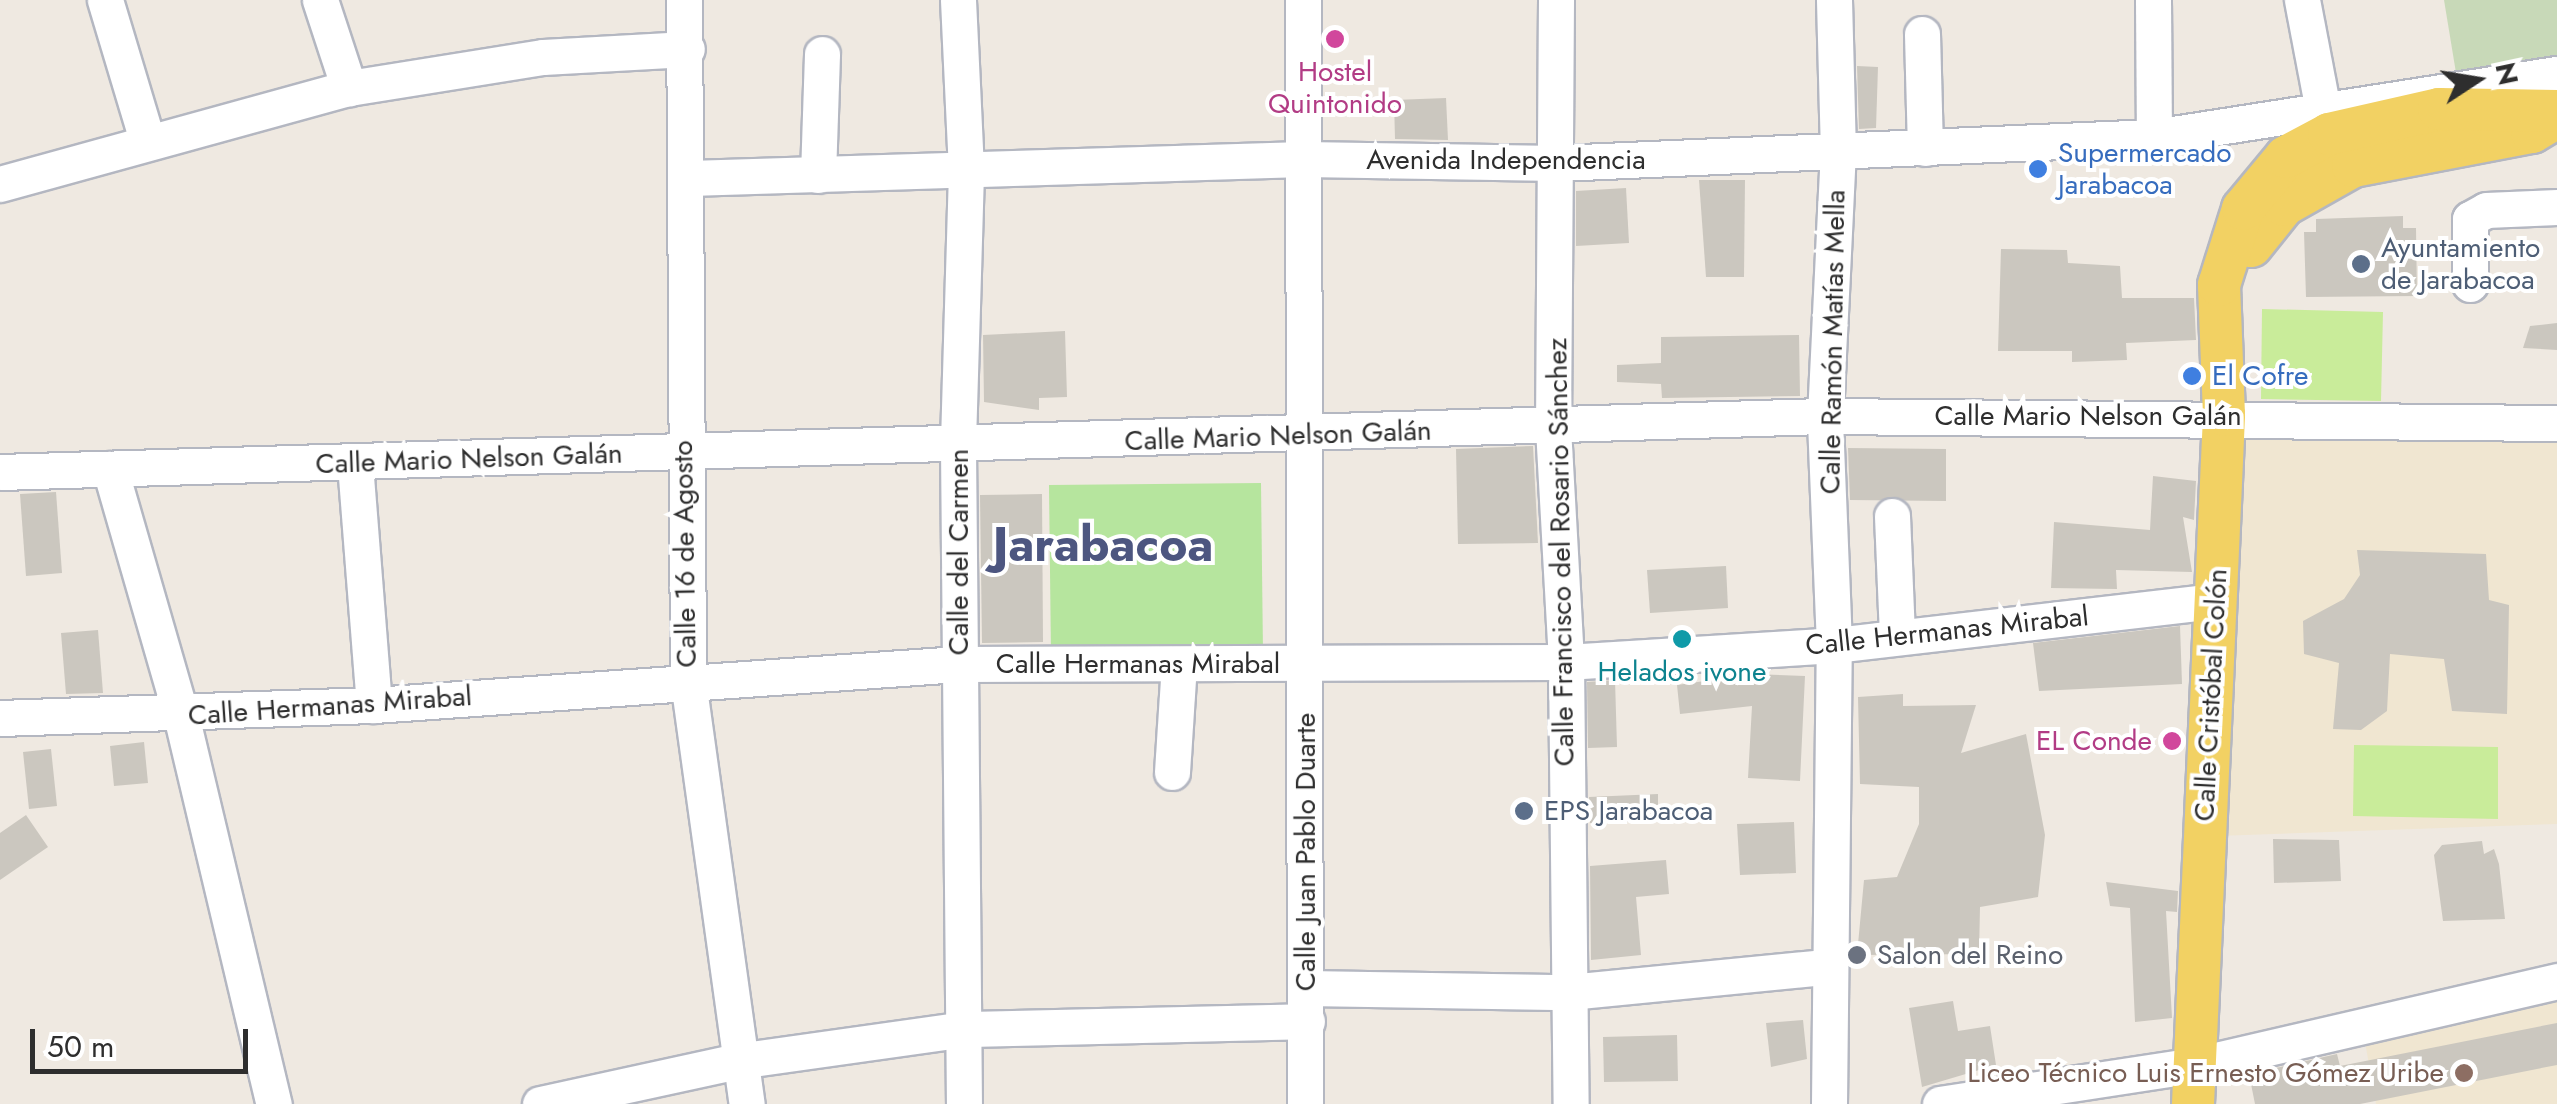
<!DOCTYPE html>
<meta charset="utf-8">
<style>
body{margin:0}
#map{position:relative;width:2557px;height:1104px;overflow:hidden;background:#efe9e1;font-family:Jost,sans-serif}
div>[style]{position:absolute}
.education>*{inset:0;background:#f0e6d1}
.green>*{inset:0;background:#b6e59e}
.cemetery>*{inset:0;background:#c8d9b8}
.pitch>*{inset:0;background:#c9ec9a}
.building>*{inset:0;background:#cbc7bf}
.roads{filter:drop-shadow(2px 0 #b4b7c1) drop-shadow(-2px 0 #b4b7c1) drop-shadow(0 2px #b4b7c1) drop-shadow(0 -2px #b4b7c1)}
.minor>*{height:35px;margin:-17.5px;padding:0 17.5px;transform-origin:17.5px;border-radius:17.5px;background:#fff}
.major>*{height:42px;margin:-21px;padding:0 21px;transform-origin:21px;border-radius:21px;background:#f2d163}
.dots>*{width:28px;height:28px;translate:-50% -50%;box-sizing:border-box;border:5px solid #fff;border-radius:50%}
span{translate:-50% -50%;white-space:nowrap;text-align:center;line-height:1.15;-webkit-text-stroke:8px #fff;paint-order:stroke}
.hotel-label{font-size:28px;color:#b23c85}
.right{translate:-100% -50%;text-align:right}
.shop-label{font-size:28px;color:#366cbe}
.left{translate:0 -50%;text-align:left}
.street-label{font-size:28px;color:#2e2e2e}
.service-label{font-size:28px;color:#4e5e75}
.culture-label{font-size:28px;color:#0d838f}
.worship-label{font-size:28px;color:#5b616d}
.education-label{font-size:28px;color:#785e54}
.town-label{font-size:48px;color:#4d5680;font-weight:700}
.north{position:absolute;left:2427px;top:30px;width:100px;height:100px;-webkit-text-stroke:8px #fff;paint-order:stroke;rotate:78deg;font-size:28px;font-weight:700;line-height:40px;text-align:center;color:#2e2e2e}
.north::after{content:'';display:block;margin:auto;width:35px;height:45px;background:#2e2e2e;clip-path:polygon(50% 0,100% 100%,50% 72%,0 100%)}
.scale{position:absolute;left:30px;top:1029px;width:218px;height:45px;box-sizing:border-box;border:5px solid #2e2e2e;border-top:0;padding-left:12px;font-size:30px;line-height:35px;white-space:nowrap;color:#2e2e2e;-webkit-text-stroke:8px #fff;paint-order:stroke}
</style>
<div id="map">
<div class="education">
<i style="clip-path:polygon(2557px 436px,2557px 824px,2217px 836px,2238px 440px)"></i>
<i style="clip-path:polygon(2557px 1002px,2557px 1104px,2376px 1104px,2365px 1042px)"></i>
</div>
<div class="green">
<i style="clip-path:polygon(1261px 483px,1263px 653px,1051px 655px,1049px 485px)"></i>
</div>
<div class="cemetery">
<i style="clip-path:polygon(2444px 0,2557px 0,2557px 62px,2458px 85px)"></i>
</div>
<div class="pitch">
<i style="clip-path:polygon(2262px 309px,2383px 312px,2381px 401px,2261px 399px)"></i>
<i style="clip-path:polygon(2354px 745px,2498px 747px,2498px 819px,2353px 816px)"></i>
</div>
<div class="building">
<i style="clip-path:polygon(1857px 66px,1878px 67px,1876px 128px,1859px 129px)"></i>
<i style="clip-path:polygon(1446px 98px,1448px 140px,1395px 139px,1394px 100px)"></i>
<i style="clip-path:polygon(1699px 180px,1745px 180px,1744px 277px,1706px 277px)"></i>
<i style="clip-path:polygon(1626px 188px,1629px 243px,1576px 246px,1576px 191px)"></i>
<i style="clip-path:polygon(2403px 216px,2403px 228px,2416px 228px,2417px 296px,2306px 297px,2304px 232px,2316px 232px,2316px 219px)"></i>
<i style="clip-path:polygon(2001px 249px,2067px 250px,2068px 263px,2120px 266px,2122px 298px,2194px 298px,2196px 340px,2126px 343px,2127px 360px,2072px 362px,2072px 351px,1998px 351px)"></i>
<i style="clip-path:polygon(2557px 323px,2557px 350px,2523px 348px,2530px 326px)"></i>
<i style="clip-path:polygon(1065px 331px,1067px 397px,1039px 398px,1039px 410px,984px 402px,983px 335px)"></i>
<i style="clip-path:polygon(1799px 335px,1800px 396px,1662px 398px,1661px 384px,1617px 382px,1617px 365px,1661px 363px,1661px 337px)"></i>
<i style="clip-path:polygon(1533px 446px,1538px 543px,1458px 544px,1456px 449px)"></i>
<i style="clip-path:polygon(1848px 448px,1946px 449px,1946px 501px,1850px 500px)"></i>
<i style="clip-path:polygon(2153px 476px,2196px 481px,2194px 520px,2183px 517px,2192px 572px,2116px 570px,2117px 589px,2051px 588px,2054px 522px,2150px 530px)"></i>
<i style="clip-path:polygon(56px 492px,62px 573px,26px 576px,20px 494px)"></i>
<i style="clip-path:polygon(1042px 494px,1043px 642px,982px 643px,980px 495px)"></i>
<i style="clip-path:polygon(2357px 550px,2486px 554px,2489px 600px,2509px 605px,2507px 714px,2452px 711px,2444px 659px,2390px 654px,2387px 711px,2361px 730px,2333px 729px,2339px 663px,2304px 654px,2303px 621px,2344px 599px,2360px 575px)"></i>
<i style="clip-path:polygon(1726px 566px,1728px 608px,1650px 613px,1647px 570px)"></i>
<i style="clip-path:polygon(2180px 626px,2182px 684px,2039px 691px,2033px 643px)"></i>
<i style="clip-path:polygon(98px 630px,103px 693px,66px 694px,61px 633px)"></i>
<i style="clip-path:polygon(1753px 674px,1805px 676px,1800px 781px,1748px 778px,1752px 706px,1680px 714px,1677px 685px)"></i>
<i style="clip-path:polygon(1615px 680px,1617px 747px,1588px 748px,1587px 682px)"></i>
<i style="clip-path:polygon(1903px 694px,1903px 706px,1976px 705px,1961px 753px,2026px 734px,2045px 835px,2038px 897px,1980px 907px,1979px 954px,1857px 955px,1864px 880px,1897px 877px,1919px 824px,1919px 787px,1860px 784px,1858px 697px)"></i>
<i style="clip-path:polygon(144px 742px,148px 783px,114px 786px,110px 746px)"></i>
<i style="clip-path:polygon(51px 749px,57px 806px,29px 809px,23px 752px)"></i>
<i style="clip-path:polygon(1658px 794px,1658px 821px,1590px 823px,1589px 797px)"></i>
<i style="clip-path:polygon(26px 815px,48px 847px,0 880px,0 833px)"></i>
<i style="clip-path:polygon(1794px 822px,1796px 873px,1740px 875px,1737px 824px)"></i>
<i style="clip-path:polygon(2273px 839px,2339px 840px,2341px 881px,2274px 883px)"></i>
<i style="clip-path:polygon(2482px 841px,2484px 854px,2494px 849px,2499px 864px,2505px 919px,2443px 921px,2434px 855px,2442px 845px)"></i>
<i style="clip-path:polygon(1666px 860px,1669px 894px,1636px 897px,1641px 955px,1591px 960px,1590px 866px)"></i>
<i style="clip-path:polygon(2106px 882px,2178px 891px,2177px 912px,2166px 911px,2172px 1018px,2135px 1022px,2130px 908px,2110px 906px)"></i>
<i style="clip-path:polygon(1953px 1001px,1958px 1031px,1990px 1026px,1996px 1065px,1922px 1087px,1909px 1008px)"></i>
<i style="clip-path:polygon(1803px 1020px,1807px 1059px,1771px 1067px,1766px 1023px)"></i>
<i style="clip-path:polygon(2557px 1023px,2557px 1065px,2360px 1104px,2255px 1104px,2249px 1074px,2337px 1054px,2340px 1066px)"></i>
<i style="clip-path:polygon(1677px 1035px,1678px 1081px,1604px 1082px,1603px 1037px)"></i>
</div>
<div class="roads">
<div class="minor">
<i style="left:105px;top:0;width:146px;rotate:73.3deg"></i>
<i style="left:320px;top:0;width:93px;rotate:71.8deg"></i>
<i style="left:684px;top:0;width:681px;rotate:89.66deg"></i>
<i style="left:688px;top:681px;width:427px;rotate:82.1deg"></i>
<i style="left:958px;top:0;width:172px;rotate:87.3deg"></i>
<i style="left:966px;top:172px;width:274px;rotate:91.7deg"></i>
<i style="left:958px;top:446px;width:658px;rotate:89.48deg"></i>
<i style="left:1303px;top:0;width:1104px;rotate:89.9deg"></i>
<i style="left:1556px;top:0;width:428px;rotate:90.4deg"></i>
<i style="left:1553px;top:428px;width:234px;rotate:86.8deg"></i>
<i style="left:1566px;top:662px;width:442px;rotate:89.4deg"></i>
<i style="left:2153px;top:0;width:137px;rotate:89.6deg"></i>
<i style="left:2302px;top:0;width:133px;rotate:79.2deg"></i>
<i style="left:1922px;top:34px;width:114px;rotate:88.5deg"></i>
<i style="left:818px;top:175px;width:121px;rotate:-88.1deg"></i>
<i style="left:689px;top:178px;width:614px;rotate:-1.77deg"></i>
<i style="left:1303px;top:159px;width:255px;rotate:0.9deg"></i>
<i style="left:1558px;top:163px;width:597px;rotate:-2.5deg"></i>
<i style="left:2154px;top:137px;width:408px;rotate:-8.9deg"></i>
<i style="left:0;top:184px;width:362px;rotate:-15.4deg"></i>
<i style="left:349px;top:88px;width:196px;rotate:-9.1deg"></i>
<i style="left:543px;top:57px;width:144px;rotate:-3.2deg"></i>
<i style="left:2470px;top:284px;width:65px;rotate:-90deg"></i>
<i style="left:2470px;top:219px;width:18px;rotate:-29deg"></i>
<i style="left:2486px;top:210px;width:71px;rotate:-2.4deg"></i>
<i style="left:355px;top:464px;width:242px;rotate:85.5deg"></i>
<i style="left:110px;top:469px;width:256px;rotate:73.9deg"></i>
<i style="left:181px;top:715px;width:400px;rotate:76.6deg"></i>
<i style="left:0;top:472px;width:1826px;rotate:-1.76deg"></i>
<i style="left:1825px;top:416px;width:732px;rotate:0.55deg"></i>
<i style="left:1892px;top:516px;width:121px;rotate:87.6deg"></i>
<i style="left:0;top:718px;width:374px;rotate:-2deg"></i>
<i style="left:374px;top:705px;width:586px;rotate:-4.01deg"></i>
<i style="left:959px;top:664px;width:607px;rotate:-0.19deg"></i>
<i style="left:1566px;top:662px;width:269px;rotate:-3.6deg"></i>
<i style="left:1834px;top:645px;width:384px;rotate:-6.6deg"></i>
<i style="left:1172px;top:772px;width:108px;rotate:-86.3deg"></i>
<i style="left:1306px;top:988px;width:263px;rotate:0.9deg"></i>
<i style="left:1569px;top:992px;width:258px;rotate:-5.6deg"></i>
<i style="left:540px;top:1104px;width:203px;rotate:-12.3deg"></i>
<i style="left:738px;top:1061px;width:229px;rotate:-8deg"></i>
<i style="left:965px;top:1029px;width:342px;rotate:-1.3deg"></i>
<i style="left:1829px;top:1104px;width:459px;rotate:-89.4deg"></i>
<i style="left:1834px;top:645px;width:229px;rotate:-92.3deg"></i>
<i style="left:1825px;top:416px;width:263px;rotate:-87.2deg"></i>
<i style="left:1838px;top:153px;width:153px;rotate:-91.5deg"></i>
<i style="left:1940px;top:1104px;width:257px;rotate:-8.7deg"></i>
<i style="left:2194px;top:1065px;width:373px;rotate:-13deg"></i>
</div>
<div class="major">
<i style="left:2251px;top:246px;width:53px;rotate:-51.2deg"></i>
<i style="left:2284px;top:205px;width:79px;rotate:-29.5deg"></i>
<i style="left:2353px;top:166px;width:182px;rotate:-10.8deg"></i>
<i style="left:2532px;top:132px;width:29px;rotate:-31deg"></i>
<i style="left:2193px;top:1104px;width:690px;rotate:-87.42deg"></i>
<i style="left:2224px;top:415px;width:130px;rotate:-92.2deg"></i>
<i style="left:2219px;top:285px;width:80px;rotate:-72.5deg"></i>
<i style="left:2243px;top:209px;width:67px;rotate:-50.4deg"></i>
<i style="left:2286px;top:157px;width:49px;rotate:-28.1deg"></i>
<i style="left:2329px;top:134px;width:113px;rotate:-12.8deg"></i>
<i style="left:2439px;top:109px;width:118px;rotate:1deg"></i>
</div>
</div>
<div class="dots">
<i style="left:1335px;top:39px;background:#d1479c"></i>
<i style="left:2038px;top:169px;background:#3f7fe0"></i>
<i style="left:2361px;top:264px;background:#5c6f8a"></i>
<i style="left:2192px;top:376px;background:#3f7fe0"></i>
<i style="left:1682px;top:639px;background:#0f9aa8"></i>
<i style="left:2172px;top:741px;background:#d1479c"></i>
<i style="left:1524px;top:811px;background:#5c6f8a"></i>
<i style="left:1857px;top:955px;background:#6b7280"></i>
<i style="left:2464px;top:1073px;background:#8d6e63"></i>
</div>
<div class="hotel-label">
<span style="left:1335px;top:88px">Hostel<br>Quintonido</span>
<span class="right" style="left:2152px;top:741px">EL Conde</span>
</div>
<div class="shop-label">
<span class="left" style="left:2058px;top:169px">Supermercado<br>Jarabacoa</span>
<span class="left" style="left:2212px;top:376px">El Cofre</span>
</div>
<div class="street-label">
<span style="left:1506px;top:160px">Avenida Independencia</span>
<span style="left:1833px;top:342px;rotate:-89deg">Calle Ramón Matías Mella</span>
<span style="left:2088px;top:416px">Calle Mario Nelson Galán</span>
<span style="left:1278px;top:436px;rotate:-2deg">Calle Mario Nelson Galán</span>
<span style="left:469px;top:459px;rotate:-2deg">Calle Mario Nelson Galán</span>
<span style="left:959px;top:552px;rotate:-90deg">Calle del Carmen</span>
<span style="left:1561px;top:552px;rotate:-91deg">Calle Francisco del Rosario Sánchez</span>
<span style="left:685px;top:554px;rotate:-91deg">Calle 16 de Agosto</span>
<span style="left:1947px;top:631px;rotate:-6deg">Calle Hermanas Mirabal</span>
<span style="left:1138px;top:664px">Calle Hermanas Mirabal</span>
<span style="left:2211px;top:695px;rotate:-87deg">Calle Cristóbal Colón</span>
<span style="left:330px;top:706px;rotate:-4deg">Calle Hermanas Mirabal</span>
<span style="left:1306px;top:852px;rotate:-90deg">Calle Juan Pablo Duarte</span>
</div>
<div class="service-label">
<span class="left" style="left:2381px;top:264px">Ayuntamiento<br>de Jarabacoa</span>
<span class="left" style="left:1544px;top:811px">EPS Jarabacoa</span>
</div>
<div class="culture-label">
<span style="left:1682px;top:672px">Helados ivone</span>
</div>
<div class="worship-label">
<span class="left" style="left:1877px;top:955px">Salon del Reino</span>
</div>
<div class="education-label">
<span class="right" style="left:2444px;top:1073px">Liceo Técnico Luis Ernesto Gómez Uribe</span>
</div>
<div class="town-label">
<span style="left:1103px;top:545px">Jarabacoa</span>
</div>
<div class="north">N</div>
<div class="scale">50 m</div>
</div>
